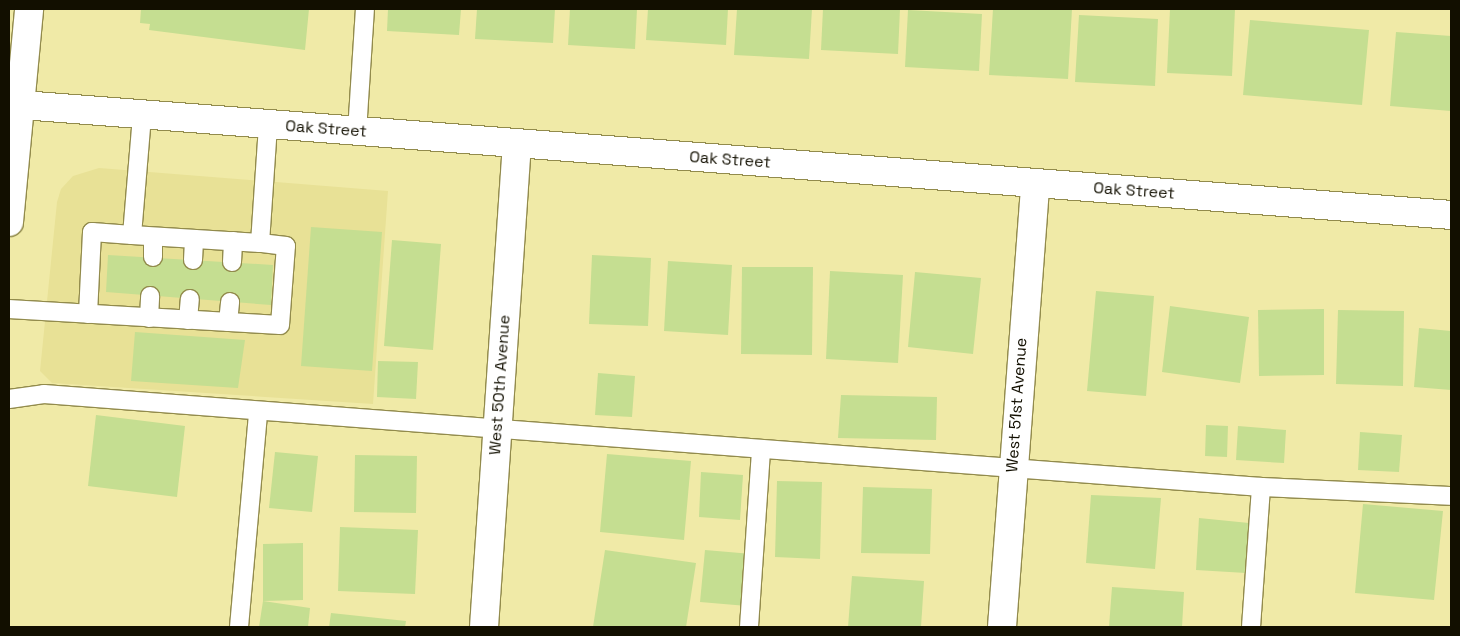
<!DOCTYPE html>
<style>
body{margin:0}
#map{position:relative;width:1460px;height:636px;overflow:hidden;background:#f0eaa7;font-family:"Space Grotesk",sans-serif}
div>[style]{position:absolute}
.built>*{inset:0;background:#e8e196}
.building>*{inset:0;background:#c5de91}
.roads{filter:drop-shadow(1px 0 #928b4c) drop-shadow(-1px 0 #928b4c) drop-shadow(0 1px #928b4c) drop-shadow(0 -1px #928b4c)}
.lane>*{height:18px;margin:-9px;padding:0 9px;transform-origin:9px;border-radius:9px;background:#fff}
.street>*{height:28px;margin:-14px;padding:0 14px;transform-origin:14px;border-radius:14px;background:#fff}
.secondary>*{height:28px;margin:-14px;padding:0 14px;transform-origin:14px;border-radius:14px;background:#fff}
.primary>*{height:28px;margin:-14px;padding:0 14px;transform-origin:14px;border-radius:14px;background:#fff}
span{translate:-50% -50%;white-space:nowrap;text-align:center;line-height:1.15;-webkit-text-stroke:4.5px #fff;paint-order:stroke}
.street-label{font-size:16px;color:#120f00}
.frame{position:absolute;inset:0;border:10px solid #120f00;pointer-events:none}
</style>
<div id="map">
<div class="built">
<i style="clip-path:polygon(99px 168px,388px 191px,373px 404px,52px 383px,40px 371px,57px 202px,61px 189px,73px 176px)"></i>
</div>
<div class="building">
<i style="clip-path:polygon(141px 9px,309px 9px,305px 50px,149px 30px,150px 24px,140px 23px)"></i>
<i style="clip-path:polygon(388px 9px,461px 9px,459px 35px,387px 31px)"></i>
<i style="clip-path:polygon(477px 9px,555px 9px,553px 43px,475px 39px)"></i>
<i style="clip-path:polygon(570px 9px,637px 9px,635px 49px,568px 45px)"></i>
<i style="clip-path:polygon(648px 9px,728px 9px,726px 45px,646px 40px)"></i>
<i style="clip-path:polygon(737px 9px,812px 9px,809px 59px,734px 55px)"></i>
<i style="clip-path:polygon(823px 9px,900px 9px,898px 54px,821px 50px)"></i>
<i style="clip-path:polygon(993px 9px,1072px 9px,1068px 79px,989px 75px)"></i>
<i style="clip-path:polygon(1170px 9px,1235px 9px,1232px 76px,1167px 73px)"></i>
<i style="clip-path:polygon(908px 10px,982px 14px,979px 71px,905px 67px)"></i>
<i style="clip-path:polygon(1079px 15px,1158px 19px,1155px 86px,1075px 82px)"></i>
<i style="clip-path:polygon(1250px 20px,1369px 30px,1362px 105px,1243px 95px)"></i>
<i style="clip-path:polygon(1396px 32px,1451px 36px,1451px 111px,1390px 106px)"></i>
<i style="clip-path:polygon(311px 227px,382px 232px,372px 371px,301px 366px)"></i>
<i style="clip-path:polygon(392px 240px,441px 244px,433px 350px,384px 346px)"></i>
<i style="clip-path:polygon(108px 255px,273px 265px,271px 305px,106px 292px)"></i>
<i style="clip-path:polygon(592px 255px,651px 258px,648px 326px,589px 324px)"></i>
<i style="clip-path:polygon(668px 261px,732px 265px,728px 335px,664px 331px)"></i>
<i style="clip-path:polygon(742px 267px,813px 267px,812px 355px,741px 354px)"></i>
<i style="clip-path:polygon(830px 271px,903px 275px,898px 363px,826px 359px)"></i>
<i style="clip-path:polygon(915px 272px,981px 278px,973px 354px,908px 347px)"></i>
<i style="clip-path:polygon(1096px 291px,1154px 296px,1146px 396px,1087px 391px)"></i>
<i style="clip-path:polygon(1170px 306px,1249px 317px,1240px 383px,1162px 372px)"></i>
<i style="clip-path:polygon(1324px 309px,1324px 375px,1259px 376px,1258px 310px)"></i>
<i style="clip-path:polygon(1338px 310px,1404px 311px,1403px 386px,1336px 384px)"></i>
<i style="clip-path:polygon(1419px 328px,1451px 331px,1451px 390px,1414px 387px)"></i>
<i style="clip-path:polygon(135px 332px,245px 340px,238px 388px,131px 381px)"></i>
<i style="clip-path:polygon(378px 361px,418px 362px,416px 399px,377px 397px)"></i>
<i style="clip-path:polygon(598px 373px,635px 376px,632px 417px,595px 415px)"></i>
<i style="clip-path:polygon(841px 395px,937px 397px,936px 440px,838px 438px)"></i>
<i style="clip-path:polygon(96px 415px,185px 426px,177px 497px,88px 486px)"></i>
<i style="clip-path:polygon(1206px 425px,1228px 426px,1227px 457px,1205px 456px)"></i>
<i style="clip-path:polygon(1238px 426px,1286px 430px,1284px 463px,1236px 460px)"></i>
<i style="clip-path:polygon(1360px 432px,1402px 435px,1399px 472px,1358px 470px)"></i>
<i style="clip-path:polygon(275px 452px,318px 456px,312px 512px,269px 508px)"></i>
<i style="clip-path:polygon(607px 454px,691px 461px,684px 540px,600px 532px)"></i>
<i style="clip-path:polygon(355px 455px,417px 456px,416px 513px,354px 512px)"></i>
<i style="clip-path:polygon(701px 472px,743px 475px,740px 520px,699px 517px)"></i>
<i style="clip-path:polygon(777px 481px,822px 482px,820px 559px,775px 557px)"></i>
<i style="clip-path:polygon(863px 487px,932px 489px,930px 554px,861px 553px)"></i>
<i style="clip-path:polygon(1091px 495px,1161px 498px,1155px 569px,1086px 563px)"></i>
<i style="clip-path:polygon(1363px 504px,1443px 511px,1434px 600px,1355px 593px)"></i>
<i style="clip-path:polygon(1199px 518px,1249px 523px,1246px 573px,1196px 570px)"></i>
<i style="clip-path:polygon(340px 527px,418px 530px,415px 594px,338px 591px)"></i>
<i style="clip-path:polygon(303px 543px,303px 600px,263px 601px,263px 544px)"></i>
<i style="clip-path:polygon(605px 550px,696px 563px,686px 627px,593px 627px)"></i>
<i style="clip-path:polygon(705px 550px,752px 554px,747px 606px,700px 602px)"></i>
<i style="clip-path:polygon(852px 576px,924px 581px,921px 627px,848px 627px)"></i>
<i style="clip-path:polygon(1112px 587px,1184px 592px,1182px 627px,1109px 627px)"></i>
<i style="clip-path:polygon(263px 601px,310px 608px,308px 627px,259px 627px)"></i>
<i style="clip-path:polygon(331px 613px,406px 621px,405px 627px,329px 627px)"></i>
</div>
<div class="roads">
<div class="lane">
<i style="left:357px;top:132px;width:123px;rotate:-86.3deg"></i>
<i style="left:132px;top:235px;width:128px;rotate:3.6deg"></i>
<i style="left:153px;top:257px;width:20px;rotate:-90deg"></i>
<i style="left:193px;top:260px;width:21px;rotate:-87deg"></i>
<i style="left:232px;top:262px;width:21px;rotate:-87deg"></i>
<i style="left:9px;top:309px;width:271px;rotate:3.4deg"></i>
<i style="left:280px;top:325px;width:79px;rotate:-85.7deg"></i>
<i style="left:286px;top:246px;width:26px;rotate:-173deg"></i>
<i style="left:260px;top:243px;width:118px;rotate:-86.1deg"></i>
<i style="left:88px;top:314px;width:82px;rotate:-87.2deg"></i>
<i style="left:92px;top:232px;width:40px;rotate:4.3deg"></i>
<i style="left:132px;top:235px;width:120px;rotate:-85.2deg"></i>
<i style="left:149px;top:318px;width:22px;rotate:-87deg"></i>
<i style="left:188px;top:320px;width:21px;rotate:-85deg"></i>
<i style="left:228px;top:322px;width:20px;rotate:-84deg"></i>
<i style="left:9px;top:399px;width:35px;rotate:-8deg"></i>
<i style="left:44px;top:394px;width:1221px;rotate:4.37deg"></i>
<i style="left:1261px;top:487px;width:190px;rotate:2.7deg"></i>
<i style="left:239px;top:627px;width:215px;rotate:-84.9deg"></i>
<i style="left:749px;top:627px;width:178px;rotate:-86.1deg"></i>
<i style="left:1251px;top:627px;width:140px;rotate:-85.9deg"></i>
</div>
<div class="street">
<i style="left:484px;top:627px;width:484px;rotate:-86.1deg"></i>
<i style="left:1002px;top:627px;width:445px;rotate:-85.7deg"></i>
</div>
<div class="secondary">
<i style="left:9px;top:222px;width:214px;rotate:-84.6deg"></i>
</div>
<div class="primary">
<i style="left:9px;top:104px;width:1446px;rotate:4.4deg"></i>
</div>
</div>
<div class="street-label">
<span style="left:326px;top:129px;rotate:4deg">Oak Street</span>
<span style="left:730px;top:160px;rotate:4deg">Oak Street</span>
<span style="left:1134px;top:191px;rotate:4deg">Oak Street</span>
<span style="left:500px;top:385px;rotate:-86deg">West 50th Avenue</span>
<span style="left:1017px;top:405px;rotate:-86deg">West 51st Avenue</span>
</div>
<div class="frame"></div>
</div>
